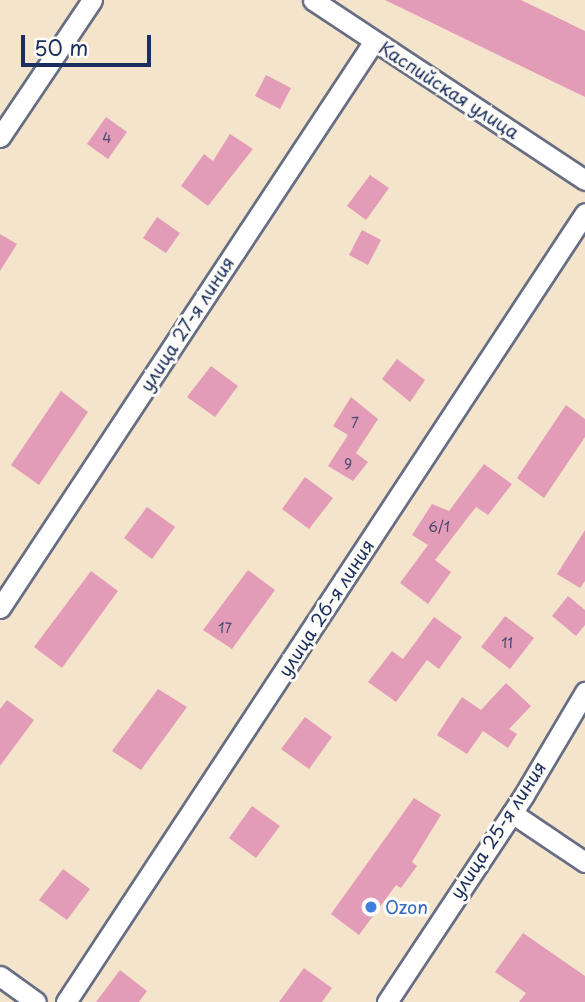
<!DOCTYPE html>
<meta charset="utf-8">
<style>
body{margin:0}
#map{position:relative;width:585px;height:1002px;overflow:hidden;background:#f4e4cb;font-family:"Playpen Sans",sans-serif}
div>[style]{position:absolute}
.building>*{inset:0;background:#e39cb7}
.roads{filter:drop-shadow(2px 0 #676e84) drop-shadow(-2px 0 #676e84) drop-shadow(0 2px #676e84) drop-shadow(0 -2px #676e84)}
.minor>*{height:19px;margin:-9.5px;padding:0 9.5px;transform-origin:9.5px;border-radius:9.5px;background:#fff}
.dots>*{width:19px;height:19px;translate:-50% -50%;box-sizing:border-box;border:4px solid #fdfcf7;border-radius:50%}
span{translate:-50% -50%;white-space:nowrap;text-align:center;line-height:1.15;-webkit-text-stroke:6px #fdfcf7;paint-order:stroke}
.number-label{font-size:14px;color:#4d4a74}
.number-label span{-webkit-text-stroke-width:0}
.street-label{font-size:18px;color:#1b2f5e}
.shop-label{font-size:18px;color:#366cbe}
.left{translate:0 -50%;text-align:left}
.scale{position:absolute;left:21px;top:35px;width:130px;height:32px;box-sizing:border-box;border:4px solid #1b2f5e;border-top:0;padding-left:9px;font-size:21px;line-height:24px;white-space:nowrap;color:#1b2f5e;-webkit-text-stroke:5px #fdfcf7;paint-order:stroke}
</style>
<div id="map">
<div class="building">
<i style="clip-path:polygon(385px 0,521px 0,585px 31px,585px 97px)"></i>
<i style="clip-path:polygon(266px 75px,291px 88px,280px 109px,255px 96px)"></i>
<i style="clip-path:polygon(106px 117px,127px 132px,108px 159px,87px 144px)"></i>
<i style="clip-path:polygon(230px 134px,253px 149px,208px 206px,181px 186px,204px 154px,213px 161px)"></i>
<i style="clip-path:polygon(370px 175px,389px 188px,366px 220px,347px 206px)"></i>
<i style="clip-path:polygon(157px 217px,180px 233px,166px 253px,143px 238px)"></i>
<i style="clip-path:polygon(362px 230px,381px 240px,368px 265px,349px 255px)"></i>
<i style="clip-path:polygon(0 234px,17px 244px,0 271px)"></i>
<i style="clip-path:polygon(397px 359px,425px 380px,410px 402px,382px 379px)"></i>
<i style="clip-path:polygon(211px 366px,238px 386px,215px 417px,187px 397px)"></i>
<i style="clip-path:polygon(61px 391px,88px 412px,39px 485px,11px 465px)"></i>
<i style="clip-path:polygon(351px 397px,378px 419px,356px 453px,368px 462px,353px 481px,328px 466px,348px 435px,333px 426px)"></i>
<i style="clip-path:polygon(566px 405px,585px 419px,585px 437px,544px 498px,517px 478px)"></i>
<i style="clip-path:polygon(484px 464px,512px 484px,488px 515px,476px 507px,435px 560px,451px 572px,428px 604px,400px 583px,428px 545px,412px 535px,432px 504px,449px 511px)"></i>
<i style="clip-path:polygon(305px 477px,333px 498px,309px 529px,282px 509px)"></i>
<i style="clip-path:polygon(147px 507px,175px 527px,152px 559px,124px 538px)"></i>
<i style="clip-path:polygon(585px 530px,585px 581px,580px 588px,557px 574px)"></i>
<i style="clip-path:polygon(248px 570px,275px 590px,232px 649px,203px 630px)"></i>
<i style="clip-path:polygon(91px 571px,118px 591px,62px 668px,34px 647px)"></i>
<i style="clip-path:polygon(568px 596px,585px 610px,585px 625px,576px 636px,552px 616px)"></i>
<i style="clip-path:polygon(505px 616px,534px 638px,510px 669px,481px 647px)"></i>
<i style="clip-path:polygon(434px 617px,462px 637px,439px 669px,427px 660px,396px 702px,368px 682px,392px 651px,403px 659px)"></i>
<i style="clip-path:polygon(506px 683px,531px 706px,509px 729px,517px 734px,508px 748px,483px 731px,467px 754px,437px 735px,462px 697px,481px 710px)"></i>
<i style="clip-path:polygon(158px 689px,187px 707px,141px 770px,112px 751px)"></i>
<i style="clip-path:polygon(7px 700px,34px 720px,0 766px,0 709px)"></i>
<i style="clip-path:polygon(305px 717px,332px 737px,309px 769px,281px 749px)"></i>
<i style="clip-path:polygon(414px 798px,441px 815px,412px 862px,417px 866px,401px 888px,396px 885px,359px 935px,331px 914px)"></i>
<i style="clip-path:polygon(252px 806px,280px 826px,256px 858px,229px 838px)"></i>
<i style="clip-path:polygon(63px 869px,90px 889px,67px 920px,39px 900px)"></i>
<i style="clip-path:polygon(523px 933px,585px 976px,585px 1002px,519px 1002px,526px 993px,495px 972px)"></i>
<i style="clip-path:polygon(304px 968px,332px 988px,322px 1002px,279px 1002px)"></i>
<i style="clip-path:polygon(120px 970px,147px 991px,139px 1002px,96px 1002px)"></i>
</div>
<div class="roads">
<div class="minor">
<i style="left:313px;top:0;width:326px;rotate:33.5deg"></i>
<i style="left:0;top:137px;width:165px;rotate:-56.1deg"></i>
<i style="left:0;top:608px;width:679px;rotate:-56.59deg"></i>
<i style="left:512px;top:813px;width:88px;rotate:33.9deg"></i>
<i style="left:0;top:976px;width:44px;rotate:35.8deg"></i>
<i style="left:66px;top:1002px;width:944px;rotate:-56.66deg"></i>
<i style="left:387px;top:1002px;width:248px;rotate:-56.5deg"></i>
<i style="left:524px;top:795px;width:120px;rotate:-59.4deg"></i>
</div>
</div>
<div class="dots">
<i style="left:371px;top:907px;background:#3f7fe0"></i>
</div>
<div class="number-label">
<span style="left:107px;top:138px">4</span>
<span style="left:355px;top:423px">7</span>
<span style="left:348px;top:464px">9</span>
<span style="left:439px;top:527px">6/1</span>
<span style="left:225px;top:628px">17</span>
<span style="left:507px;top:643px">11</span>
</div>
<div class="street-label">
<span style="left:449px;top:90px;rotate:33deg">Каспийская улица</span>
<span style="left:187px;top:324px;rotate:-57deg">улица 27-я линия</span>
<span style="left:326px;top:608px;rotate:-57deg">улица 26-я линия</span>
<span style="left:498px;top:830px;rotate:-57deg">улица 25-я линия</span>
</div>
<div class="shop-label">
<span class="left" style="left:385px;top:907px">Ozon</span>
</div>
<div class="scale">50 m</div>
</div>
